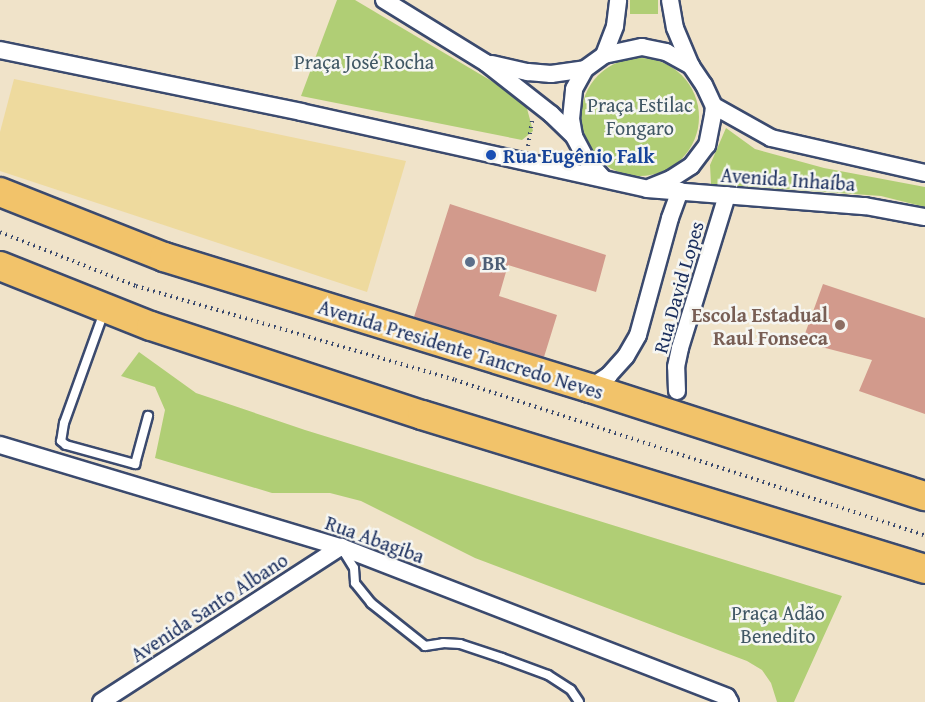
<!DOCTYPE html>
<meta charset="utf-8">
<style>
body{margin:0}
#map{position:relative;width:925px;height:702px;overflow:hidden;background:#f0e3c9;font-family:"Gentium Book Plus",serif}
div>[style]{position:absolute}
.green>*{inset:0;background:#b0ce75}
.round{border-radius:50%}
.sand>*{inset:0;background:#eeda9e}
.building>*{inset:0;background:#d29a8c}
.path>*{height:4px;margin-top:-2px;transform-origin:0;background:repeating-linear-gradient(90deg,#3b4a6e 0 1.5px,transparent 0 6px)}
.roads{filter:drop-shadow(2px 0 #3b4a6e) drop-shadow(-2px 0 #3b4a6e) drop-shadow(0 2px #3b4a6e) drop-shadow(0 -2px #3b4a6e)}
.service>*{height:8px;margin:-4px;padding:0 4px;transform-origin:4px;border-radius:4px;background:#fff}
.minor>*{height:16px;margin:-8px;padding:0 8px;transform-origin:8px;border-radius:8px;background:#fff}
.trunk>*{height:28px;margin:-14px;padding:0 14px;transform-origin:14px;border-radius:14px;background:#f2c36a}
.dots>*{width:16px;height:16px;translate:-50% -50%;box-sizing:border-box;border:3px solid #f6f6f2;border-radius:50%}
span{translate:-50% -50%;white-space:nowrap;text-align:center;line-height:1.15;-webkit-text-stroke:5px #f6f6f2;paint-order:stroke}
.park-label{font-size:20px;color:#405764}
.transit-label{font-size:20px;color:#164399;font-weight:700}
.left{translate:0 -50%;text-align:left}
.street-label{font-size:20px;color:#1b2f5e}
.service-label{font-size:20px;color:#4e5e75;font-weight:700}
.education-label{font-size:20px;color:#785e54;font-weight:700}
.right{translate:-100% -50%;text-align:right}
</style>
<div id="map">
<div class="green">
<i style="clip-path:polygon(337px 0,355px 0,525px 101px,533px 131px,522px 140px,301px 96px)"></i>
<i style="clip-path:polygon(630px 0,658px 0,658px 14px,630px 14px)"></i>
<i class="round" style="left:581px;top:58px;width:118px;height:118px"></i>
<i style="clip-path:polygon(726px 128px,755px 149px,824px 168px,925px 187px,925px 207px,881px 196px,711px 184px,710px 165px)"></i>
<i style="clip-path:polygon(139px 352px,196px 393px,305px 430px,842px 596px,794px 702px,777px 702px,771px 683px,762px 670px,747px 661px,475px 558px,361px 501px,330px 493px,272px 493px,155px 458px,165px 410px,155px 387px,121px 376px)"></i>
</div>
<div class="sand">
<i style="clip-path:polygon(14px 79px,406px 161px,367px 292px,0 171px,0 132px)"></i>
</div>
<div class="building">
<i style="clip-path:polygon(450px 204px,606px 255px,596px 292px,508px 265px,499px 296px,557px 315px,544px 357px,414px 317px)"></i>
<i style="clip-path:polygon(823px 284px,925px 318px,925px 414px,859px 391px,872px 360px,802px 342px)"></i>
</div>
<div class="path">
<i style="left:528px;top:146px;width:26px;rotate:-81deg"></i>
<i style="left:0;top:232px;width:146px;rotate:21.7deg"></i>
<i style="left:136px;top:286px;width:333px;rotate:16.4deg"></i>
<i style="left:455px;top:380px;width:495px;rotate:18.3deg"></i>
</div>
<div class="roads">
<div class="service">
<i style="left:104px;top:312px;width:118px;rotate:109.8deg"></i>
<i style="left:64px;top:423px;width:18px;rotate:99deg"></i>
<i style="left:61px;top:441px;width:6px;rotate:39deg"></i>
<i style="left:66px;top:445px;width:72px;rotate:15.4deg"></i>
<i style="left:135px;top:464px;width:50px;rotate:-74.8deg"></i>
<i style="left:342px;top:549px;width:22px;rotate:58deg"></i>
<i style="left:354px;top:568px;width:15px;rotate:86deg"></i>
<i style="left:355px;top:583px;width:26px;rotate:51deg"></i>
<i style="left:371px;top:603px;width:69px;rotate:38.5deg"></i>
<i style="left:425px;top:646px;width:18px;rotate:-9deg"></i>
<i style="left:443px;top:643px;width:17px;rotate:3deg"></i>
<i style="left:460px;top:644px;width:44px;rotate:18.4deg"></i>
<i style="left:502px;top:658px;width:49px;rotate:20.3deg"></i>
<i style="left:548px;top:675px;width:27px;rotate:33deg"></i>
<i style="left:571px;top:690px;width:14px;rotate:56deg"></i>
</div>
<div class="minor">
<i style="left:384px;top:0;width:120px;rotate:31.7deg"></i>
<i style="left:486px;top:63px;width:83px;rotate:38.1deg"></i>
<i style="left:551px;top:114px;width:32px;rotate:44deg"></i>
<i style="left:670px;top:0;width:28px;rotate:80deg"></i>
<i style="left:675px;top:28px;width:41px;rotate:67.2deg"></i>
<i style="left:0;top:50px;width:307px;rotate:11.6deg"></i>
<i style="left:301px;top:112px;width:354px;rotate:12.5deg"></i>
<i style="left:647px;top:189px;width:219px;rotate:4.5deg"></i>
<i style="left:865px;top:206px;width:61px;rotate:10.4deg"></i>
<i style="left:604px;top:55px;width:31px;rotate:-69deg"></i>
<i style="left:615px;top:26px;width:26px;rotate:-83deg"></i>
<i style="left:492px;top:64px;width:37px;rotate:13deg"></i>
<i style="left:528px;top:72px;width:23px;rotate:5deg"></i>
<i style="left:551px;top:74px;width:34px;rotate:-8deg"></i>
<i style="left:714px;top:106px;width:65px;rotate:29.3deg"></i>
<i style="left:771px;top:138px;width:158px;rotate:12.8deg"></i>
<i style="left:603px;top:178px;width:25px;rotate:-132deg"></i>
<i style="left:586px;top:159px;width:26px;rotate:-118deg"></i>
<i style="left:574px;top:136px;width:17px;rotate:-100deg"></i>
<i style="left:571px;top:119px;width:30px;rotate:-84deg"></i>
<i style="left:574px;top:89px;width:23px;rotate:-61deg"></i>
<i style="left:585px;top:69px;width:24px;rotate:-36deg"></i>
<i style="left:604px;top:55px;width:39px;rotate:-12deg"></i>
<i style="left:642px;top:47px;width:25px;rotate:12deg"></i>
<i style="left:666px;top:52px;width:29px;rotate:29deg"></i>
<i style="left:691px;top:66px;width:23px;rotate:56deg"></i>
<i style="left:704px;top:85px;width:23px;rotate:65deg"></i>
<i style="left:714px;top:106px;width:9px;rotate:96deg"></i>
<i style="left:713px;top:115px;width:31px;rotate:101deg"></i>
<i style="left:707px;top:145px;width:26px;rotate:127deg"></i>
<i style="left:691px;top:166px;width:24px;rotate:147deg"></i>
<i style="left:671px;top:179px;width:22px;rotate:158deg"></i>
<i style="left:590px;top:388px;width:23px;rotate:-34deg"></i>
<i style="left:609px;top:375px;width:25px;rotate:-48deg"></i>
<i style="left:626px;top:356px;width:24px;rotate:-60deg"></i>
<i style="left:638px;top:335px;width:121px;rotate:-74.7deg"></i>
<i style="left:670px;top:218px;width:29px;rotate:-70deg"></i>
<i style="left:677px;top:391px;width:24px;rotate:-92deg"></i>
<i style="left:676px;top:367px;width:19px;rotate:-78deg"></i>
<i style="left:680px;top:348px;width:160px;rotate:-72.9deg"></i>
<i style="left:0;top:445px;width:356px;rotate:16.7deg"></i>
<i style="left:341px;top:547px;width:414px;rotate:21.2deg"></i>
<i style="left:727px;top:697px;width:6px;rotate:59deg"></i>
<i style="left:101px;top:702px;width:286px;rotate:-32.9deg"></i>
</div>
<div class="trunk">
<i style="left:0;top:192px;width:176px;rotate:21.6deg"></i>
<i style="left:164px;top:257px;width:446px;rotate:17.1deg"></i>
<i style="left:590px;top:388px;width:352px;rotate:17.9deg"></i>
<i style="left:0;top:266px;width:162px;rotate:21.7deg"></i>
<i style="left:151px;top:326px;width:285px;rotate:18.2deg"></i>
<i style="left:422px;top:415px;width:526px;rotate:17.02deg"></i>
</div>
</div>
<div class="dots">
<i style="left:491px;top:155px;background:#1a4fb4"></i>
<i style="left:470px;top:262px;background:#5c6f8a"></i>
<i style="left:840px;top:325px;background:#8d6e63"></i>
</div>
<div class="park-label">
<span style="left:364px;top:61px">Praça José Rocha</span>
<span style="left:640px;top:116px">Praça Estilac<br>Fongaro</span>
<span style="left:778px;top:624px">Praça Adão<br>Benedito</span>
</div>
<div class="transit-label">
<span class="left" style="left:503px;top:155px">Rua Eugênio Falk</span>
</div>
<div class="street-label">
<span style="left:788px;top:179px;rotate:4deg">Avenida Inhaíba</span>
<span style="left:678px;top:287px;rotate:-74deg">Rua David Lopes</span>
<span style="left:461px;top:349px;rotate:17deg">Avenida Presidente Tancredo Neves</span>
<span style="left:375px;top:539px;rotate:20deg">Rua Abagiba</span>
<span style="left:209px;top:607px;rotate:-33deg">Avenida Santo Albano</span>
</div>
<div class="service-label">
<span class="left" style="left:482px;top:262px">BR</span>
</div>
<div class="education-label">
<span class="right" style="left:828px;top:326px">Escola Estadual<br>Raul Fonseca</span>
</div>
</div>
